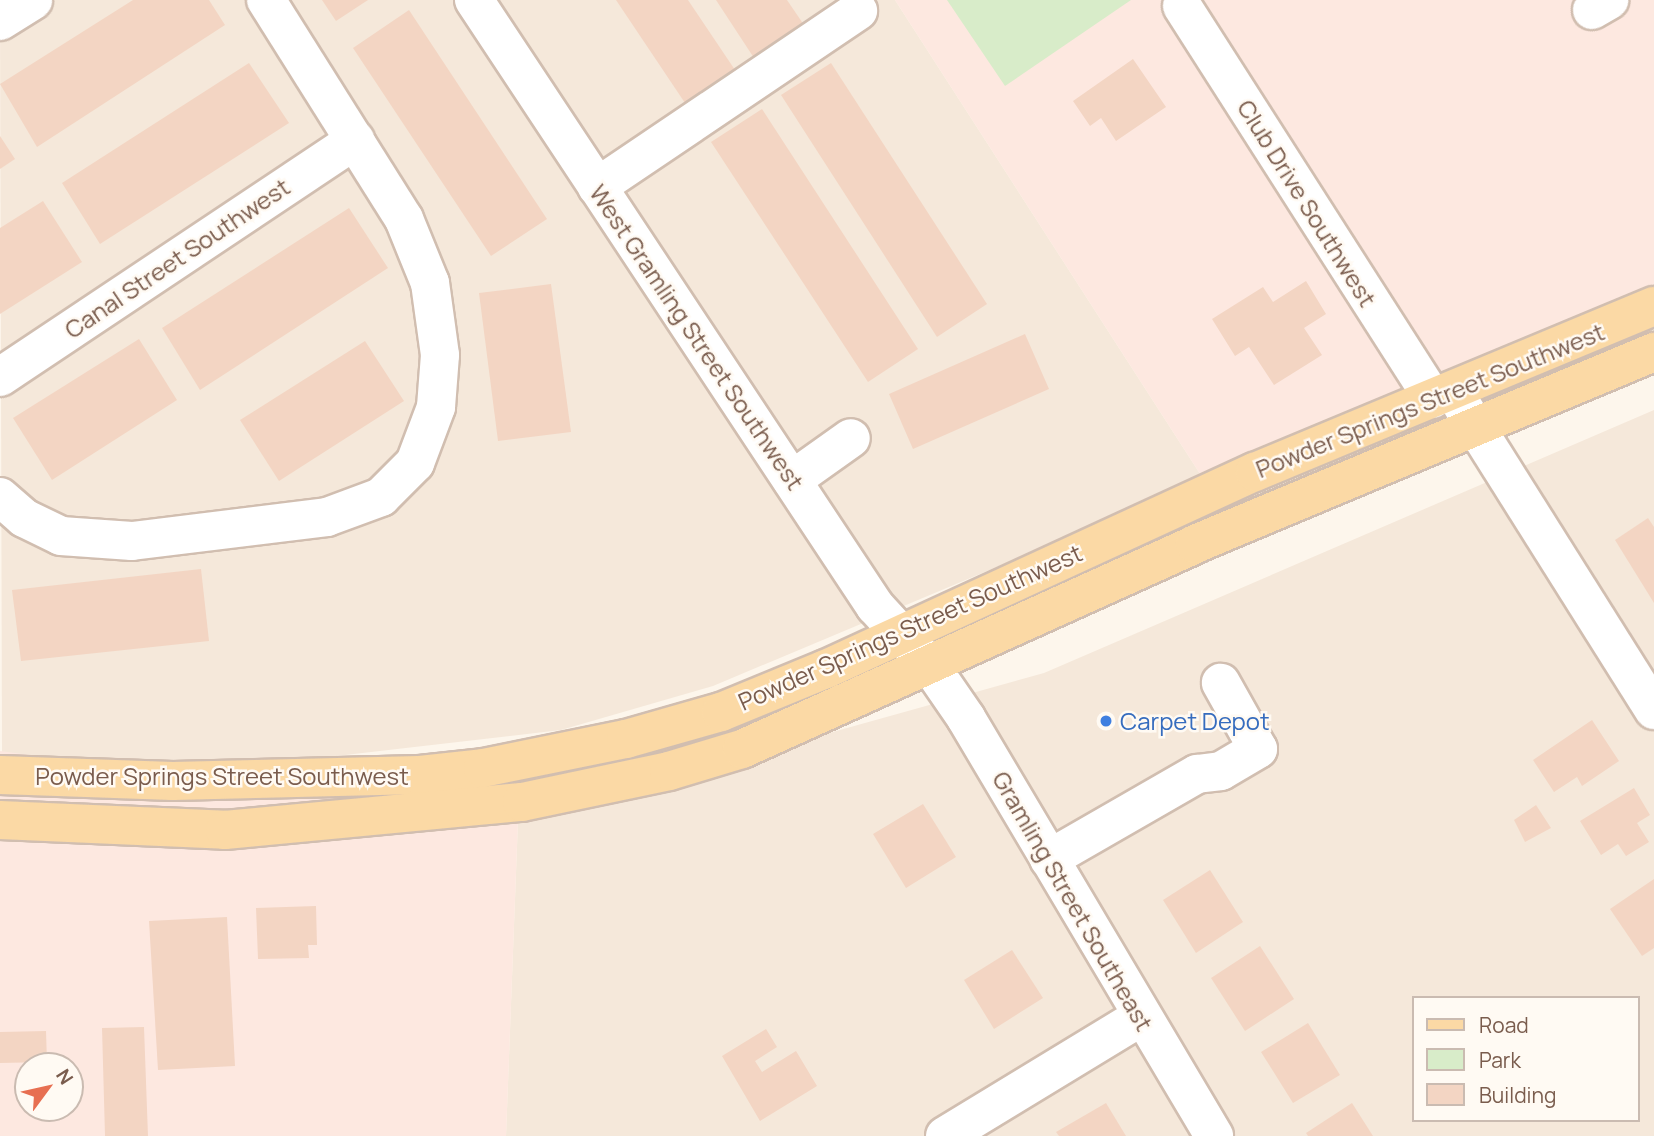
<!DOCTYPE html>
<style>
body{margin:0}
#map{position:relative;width:1654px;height:1136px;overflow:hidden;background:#fdf6ec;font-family:Manrope,sans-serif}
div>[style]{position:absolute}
.residential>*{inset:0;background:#f5e8da}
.commercial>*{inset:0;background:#fde8e0}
.green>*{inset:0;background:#d8ecc9}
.building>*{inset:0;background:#f3d5c3}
.roads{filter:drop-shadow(2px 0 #d1beb0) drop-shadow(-2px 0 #d1beb0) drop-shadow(0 2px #d1beb0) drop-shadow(0 -2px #d1beb0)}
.minor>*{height:38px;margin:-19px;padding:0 19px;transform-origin:19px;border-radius:19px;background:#fff}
.major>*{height:38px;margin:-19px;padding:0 19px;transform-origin:19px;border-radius:19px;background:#fbd9a5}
.dots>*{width:19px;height:19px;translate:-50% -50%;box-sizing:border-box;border:4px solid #fffaf3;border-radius:50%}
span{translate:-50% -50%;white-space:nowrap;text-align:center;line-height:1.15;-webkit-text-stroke:5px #fffaf3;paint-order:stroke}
.street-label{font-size:24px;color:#7a5c4d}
.shop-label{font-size:24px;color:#366cbe}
.left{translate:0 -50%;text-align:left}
.legend{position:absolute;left:1412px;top:996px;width:228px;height:126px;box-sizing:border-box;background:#fffaf3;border:2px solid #cabbb1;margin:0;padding:9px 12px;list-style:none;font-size:21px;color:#7a5c4d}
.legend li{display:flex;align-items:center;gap:14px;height:35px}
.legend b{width:35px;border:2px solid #cabbb1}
.north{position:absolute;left:14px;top:1052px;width:70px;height:70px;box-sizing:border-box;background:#fffaf3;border:2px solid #cabbb1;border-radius:50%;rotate:57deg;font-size:19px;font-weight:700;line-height:28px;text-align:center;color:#7a5c4d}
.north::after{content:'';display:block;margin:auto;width:24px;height:32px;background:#e76f51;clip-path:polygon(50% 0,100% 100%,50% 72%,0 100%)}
</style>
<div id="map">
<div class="residential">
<i style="clip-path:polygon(0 0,895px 0,1204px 480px,713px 686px,561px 730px,293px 761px,207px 764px,2px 755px)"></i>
<i style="clip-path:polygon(evenodd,1654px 410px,1654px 1136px,506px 1136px,518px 820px,1044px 673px,1654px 410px,1414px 998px,1638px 998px,1638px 1120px,1414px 1120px,1414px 998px)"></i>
</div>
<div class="commercial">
<i style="clip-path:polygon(895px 0,1654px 0,1654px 319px,1204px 480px)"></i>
<i style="clip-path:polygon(evenodd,0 751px,518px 820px,506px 1136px,0 1136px,0 751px,28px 1066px,70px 1066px,70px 1108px,28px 1108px,28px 1066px)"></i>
</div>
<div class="green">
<i style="clip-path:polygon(947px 0,1131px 0,1005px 86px)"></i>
</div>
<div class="building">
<i style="clip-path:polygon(133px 0,209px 0,225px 25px,37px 147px,0 84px)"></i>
<i style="clip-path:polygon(322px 0,368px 0,336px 21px)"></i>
<i style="clip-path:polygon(616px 0,688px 0,735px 70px,685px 103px)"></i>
<i style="clip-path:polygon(716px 0,787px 0,804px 25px,754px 58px)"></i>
<i style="clip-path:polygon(409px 10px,547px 219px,491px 256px,353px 48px)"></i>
<i style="clip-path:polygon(1133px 59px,1166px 107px,1116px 141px,1101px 118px,1090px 126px,1073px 101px)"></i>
<i style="clip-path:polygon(249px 63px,289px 123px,100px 244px,62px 183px)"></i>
<i style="clip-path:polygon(831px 63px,987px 304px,937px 337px,781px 95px)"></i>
<i style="clip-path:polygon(762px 109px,918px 349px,868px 382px,711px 142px)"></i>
<i style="clip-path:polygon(0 136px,15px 159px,0 169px)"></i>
<i style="clip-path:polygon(43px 201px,82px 262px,0 314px,0 228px)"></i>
<i style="clip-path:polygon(349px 208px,388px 268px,200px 390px,162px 328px)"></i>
<i style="clip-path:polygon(1306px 281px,1326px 314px,1304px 328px,1322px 355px,1274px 385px,1249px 347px,1235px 356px,1212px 319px,1263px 287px,1273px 302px)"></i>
<i style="clip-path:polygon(551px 284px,571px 432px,498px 441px,479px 293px)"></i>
<i style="clip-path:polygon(1025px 334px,1049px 389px,913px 449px,889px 394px)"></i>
<i style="clip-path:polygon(139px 339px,177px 400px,52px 480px,13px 418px)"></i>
<i style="clip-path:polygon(365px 341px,404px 401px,279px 481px,240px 420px)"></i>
<i style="clip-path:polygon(1648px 518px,1654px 527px,1654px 603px,1615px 540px)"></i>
<i style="clip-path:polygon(201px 569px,209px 641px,21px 661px,12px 590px)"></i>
<i style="clip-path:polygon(1592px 720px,1619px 761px,1582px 786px,1577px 777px,1554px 792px,1533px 760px)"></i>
<i style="clip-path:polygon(1634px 788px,1650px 815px,1637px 823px,1649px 842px,1626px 856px,1618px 844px,1601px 855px,1580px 821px)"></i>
<i style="clip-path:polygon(923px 804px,956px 857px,906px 888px,873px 834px)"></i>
<i style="clip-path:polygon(1536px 805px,1551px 828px,1525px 842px,1514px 820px)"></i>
<i style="clip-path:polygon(1210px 870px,1243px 922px,1196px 953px,1163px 900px)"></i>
<i style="clip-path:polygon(1654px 879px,1654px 948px,1642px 956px,1610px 909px)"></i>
<i style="clip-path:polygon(316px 906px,317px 945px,308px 945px,309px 958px,258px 959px,256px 908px)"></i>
<i style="clip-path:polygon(227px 917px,235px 1066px,158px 1070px,149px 921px)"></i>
<i style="clip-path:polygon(1260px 946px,1294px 999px,1245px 1031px,1211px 978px)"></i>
<i style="clip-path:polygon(1012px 950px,1043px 998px,994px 1029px,964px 980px)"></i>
<i style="clip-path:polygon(1308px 1023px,1340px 1075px,1293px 1103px,1261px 1052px)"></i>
<i style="clip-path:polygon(144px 1027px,148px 1136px,105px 1136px,102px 1028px)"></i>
<i style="clip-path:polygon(766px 1029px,777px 1047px,755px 1061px,762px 1072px,796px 1051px,817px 1086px,760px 1121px,722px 1056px)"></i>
<i style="clip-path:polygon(46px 1031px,47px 1062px,0 1063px,0 1032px)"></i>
<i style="clip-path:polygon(1106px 1103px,1126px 1136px,1059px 1136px,1056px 1132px)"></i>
<i style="clip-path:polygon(1352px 1103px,1373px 1136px,1308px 1136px,1306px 1133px)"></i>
</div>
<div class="roads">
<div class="minor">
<i style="left:474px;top:0;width:727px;rotate:56.51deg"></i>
<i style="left:875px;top:606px;width:83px;rotate:47.4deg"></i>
<i style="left:931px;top:667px;width:62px;rotate:55.5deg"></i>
<i style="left:966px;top:718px;width:486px;rotate:59.3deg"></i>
<i style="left:1182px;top:6px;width:466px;rotate:57.4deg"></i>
<i style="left:1592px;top:10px;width:20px;rotate:-30deg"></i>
<i style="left:0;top:21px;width:39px;rotate:-32deg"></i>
<i style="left:597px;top:187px;width:315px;rotate:-34deg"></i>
<i style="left:0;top:377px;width:427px;rotate:-33.7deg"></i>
<i style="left:1453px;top:391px;width:377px;rotate:57.8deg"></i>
<i style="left:792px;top:480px;width:72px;rotate:-35.4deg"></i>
<i style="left:0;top:497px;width:32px;rotate:41deg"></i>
<i style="left:24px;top:518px;width:41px;rotate:25.9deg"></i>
<i style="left:61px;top:536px;width:71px;rotate:4deg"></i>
<i style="left:132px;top:541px;width:196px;rotate:-7deg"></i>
<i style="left:327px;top:517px;width:58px;rotate:-20.3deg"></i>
<i style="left:381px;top:497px;width:48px;rotate:-45deg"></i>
<i style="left:415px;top:463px;width:60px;rotate:-69.4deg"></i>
<i style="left:436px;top:407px;width:52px;rotate:-85.6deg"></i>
<i style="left:440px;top:355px;width:73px;rotate:-97.9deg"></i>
<i style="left:430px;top:283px;width:69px;rotate:-112.1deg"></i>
<i style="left:404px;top:219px;width:259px;rotate:-122.2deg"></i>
<i style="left:1049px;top:859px;width:171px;rotate:-29.9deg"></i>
<i style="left:1197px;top:774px;width:24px;rotate:-7deg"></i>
<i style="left:1221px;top:771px;width:43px;rotate:-30.7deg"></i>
<i style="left:1258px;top:749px;width:76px;rotate:-119.3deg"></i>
<i style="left:945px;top:1136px;width:229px;rotate:-31.3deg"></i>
</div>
<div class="major">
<i style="left:0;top:775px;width:173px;rotate:2deg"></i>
<i style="left:173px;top:781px;width:247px;rotate:-1.4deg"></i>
<i style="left:420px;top:775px;width:63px;rotate:-6.3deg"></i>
<i style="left:483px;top:768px;width:146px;rotate:-11.5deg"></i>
<i style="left:626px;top:739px;width:99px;rotate:-15.9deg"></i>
<i style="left:721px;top:712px;width:113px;rotate:-22.3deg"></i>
<i style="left:826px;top:669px;width:472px;rotate:-24.7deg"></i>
<i style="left:1255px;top:472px;width:432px;rotate:-22.6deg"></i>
<i style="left:0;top:820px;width:225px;rotate:2.5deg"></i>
<i style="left:225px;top:830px;width:298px;rotate:-5.4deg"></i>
<i style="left:522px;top:802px;width:150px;rotate:-11.9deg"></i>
<i style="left:669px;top:771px;width:76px;rotate:-16.8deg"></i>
<i style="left:742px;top:749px;width:497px;rotate:-24.3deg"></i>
<i style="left:1195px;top:544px;width:498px;rotate:-22.7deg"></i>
</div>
</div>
<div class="dots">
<i style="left:1106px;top:721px;background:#3f7fe0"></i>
</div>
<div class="street-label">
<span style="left:1307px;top:203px;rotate:58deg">Club Drive Southwest</span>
<span style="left:177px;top:258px;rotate:-34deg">Canal Street Southwest</span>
<span style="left:697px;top:337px;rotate:56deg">West Gramling Street Southwest</span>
<span style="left:1430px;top:400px;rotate:-22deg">Powder Springs Street Southwest</span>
<span style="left:910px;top:627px;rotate:-24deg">Powder Springs Street Southwest</span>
<span style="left:222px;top:776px">Powder Springs Street Southwest</span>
<span style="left:1073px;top:901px;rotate:60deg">Gramling Street Southeast</span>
</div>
<div class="shop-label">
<span class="left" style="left:1120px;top:721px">Carpet Depot</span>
</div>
<ul class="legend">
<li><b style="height:9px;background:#fbd9a5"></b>Road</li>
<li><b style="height:19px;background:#d8ecc9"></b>Park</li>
<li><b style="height:19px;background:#f3d5c3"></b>Building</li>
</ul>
<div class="north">N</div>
</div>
